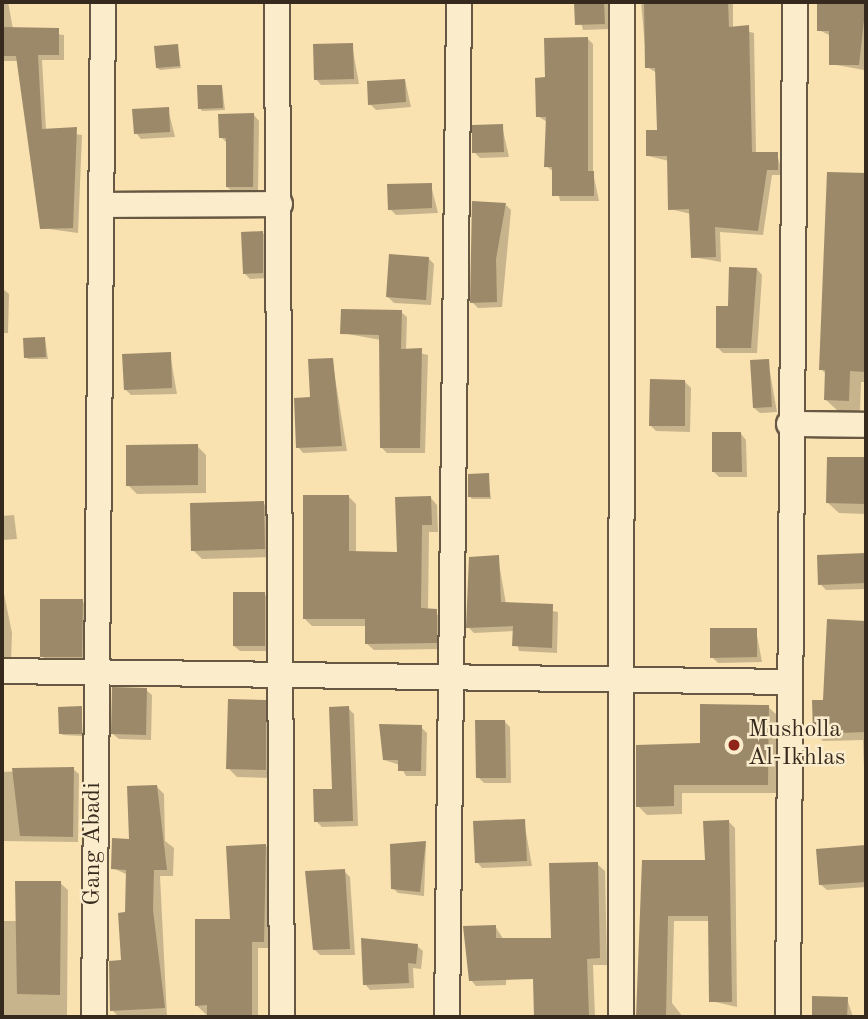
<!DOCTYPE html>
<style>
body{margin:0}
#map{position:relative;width:868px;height:1019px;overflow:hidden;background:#f9e1b0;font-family:"Old Standard TT",serif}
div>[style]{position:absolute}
.shadow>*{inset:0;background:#0003}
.building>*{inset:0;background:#9b896a}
.roads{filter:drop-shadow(2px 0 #675843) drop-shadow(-2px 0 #675843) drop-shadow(0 2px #675843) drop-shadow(0 -2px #675843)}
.street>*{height:24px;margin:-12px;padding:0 12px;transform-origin:12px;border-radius:12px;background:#fbeccc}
.dots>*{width:19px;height:19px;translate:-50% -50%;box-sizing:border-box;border:4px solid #fbeccc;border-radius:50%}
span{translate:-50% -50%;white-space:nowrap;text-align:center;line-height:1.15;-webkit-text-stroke:5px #fbeccc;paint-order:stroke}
.poi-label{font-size:24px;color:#362a1f}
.left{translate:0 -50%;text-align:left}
.street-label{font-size:24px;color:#362a1f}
.frame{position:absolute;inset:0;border:4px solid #362a1f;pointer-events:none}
</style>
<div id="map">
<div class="shadow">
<i style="clip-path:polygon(2px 2px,8px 2px,13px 29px,64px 35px,64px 60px,42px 60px,46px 130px,82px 135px,78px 233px,42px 228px,18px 61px,2px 61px)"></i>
<i style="clip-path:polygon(61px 2px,94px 2px,94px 4px)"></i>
<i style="clip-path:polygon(576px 2px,609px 2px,610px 29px,583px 30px)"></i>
<i style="clip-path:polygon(641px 2px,733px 2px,733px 28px,754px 33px,756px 153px,777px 154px,783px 175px,772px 175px,763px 235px,720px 232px,721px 262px,693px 257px,691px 214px,670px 209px,669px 161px,648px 156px,659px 131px,657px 73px,647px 67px)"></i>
<i style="clip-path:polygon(819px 2px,866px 2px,864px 70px,831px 64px,831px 36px,819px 30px)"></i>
<i style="clip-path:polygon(587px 38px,593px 44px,593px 172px,599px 201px,560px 201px,554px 172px,546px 166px,547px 122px,538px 116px,547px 79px)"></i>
<i style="clip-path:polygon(352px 45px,359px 84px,321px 85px,316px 79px)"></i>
<i style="clip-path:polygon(177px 46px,181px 68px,160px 70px,157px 68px)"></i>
<i style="clip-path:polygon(405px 80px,411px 107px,376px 110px,370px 104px)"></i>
<i style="clip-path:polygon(222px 86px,225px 110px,202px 111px,200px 108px)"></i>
<i style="clip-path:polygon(168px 109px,175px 137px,141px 139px,136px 133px)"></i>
<i style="clip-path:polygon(254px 115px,259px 121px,258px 193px,233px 192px,227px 187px,228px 144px,221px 137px)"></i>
<i style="clip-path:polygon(502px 126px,509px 157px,480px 158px,474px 152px)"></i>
<i style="clip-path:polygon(829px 174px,866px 175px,866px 382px,861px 382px,860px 412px,838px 411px,826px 400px,827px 375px,821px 369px)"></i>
<i style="clip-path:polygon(431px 185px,438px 213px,396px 215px,390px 209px)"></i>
<i style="clip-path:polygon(506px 205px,511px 210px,502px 307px,478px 308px,472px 302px)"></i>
<i style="clip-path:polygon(263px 233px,268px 238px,269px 278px,250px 279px,244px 273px)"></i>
<i style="clip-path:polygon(428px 258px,434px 264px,431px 305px,394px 303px,388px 297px)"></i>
<i style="clip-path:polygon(757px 269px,762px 275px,757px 353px,723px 353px,717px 347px,730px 308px)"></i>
<i style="clip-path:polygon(2px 288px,9px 294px,8px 333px,2px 333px)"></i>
<i style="clip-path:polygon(401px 312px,407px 317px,406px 350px,428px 355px,425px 453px,387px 453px,381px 447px,381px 340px,342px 333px)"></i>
<i style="clip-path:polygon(45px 339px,48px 359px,28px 359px,26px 357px)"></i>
<i style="clip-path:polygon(170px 354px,177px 394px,131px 395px,125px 389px)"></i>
<i style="clip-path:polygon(332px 359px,347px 451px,303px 453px,298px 447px,312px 399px)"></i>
<i style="clip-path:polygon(768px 361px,777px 412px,760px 413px,754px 408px)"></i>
<i style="clip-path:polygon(685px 382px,691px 388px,690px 432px,656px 431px,650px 425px)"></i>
<i style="clip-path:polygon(741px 434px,746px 440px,747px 477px,719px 477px,714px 472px)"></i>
<i style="clip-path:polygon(197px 446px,206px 455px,206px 493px,137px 494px,128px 485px)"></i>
<i style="clip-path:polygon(866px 457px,866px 514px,839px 513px,828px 503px,828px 458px)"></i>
<i style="clip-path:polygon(488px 475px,491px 499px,472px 499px,470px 497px)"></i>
<i style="clip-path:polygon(348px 496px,356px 504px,356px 553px,399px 553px,430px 497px,437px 505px,438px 532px,429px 532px,428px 610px,444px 618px,443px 649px,374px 650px,366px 643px,367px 626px,312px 626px,305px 619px)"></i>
<i style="clip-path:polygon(263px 503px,272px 512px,273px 557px,202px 559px,193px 550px)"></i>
<i style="clip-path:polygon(14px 515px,17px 539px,2px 540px,2px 516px)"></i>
<i style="clip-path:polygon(866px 555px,866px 589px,826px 590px,820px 584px)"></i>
<i style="clip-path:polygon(498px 557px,506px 604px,558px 612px,557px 653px,519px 651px,514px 631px,474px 633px,468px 627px)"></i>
<i style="clip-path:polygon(2px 584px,12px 633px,11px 661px,2px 662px)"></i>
<i style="clip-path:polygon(264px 594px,270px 600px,270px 651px,240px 651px,234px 646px)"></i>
<i style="clip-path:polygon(82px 601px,91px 610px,91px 665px,51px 665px,42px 656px)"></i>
<i style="clip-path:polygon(828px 621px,866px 623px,866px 827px,863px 740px,823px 741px,815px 733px,824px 701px)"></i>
<i style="clip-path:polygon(756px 630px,762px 662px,718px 663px,712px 657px)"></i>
<i style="clip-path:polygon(146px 690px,152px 695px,151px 740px,119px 739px,113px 734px)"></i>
<i style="clip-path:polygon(265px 702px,274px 711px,274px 778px,237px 777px,228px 768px)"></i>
<i style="clip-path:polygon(768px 707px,777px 715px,776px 793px,682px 793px,682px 814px,647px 815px,638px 806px,702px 745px)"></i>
<i style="clip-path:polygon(81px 708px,83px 736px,63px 735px,61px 733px)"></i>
<i style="clip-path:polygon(348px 708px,354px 714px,358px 826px,322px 827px,316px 821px,334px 790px)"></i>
<i style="clip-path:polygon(504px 721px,510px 727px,511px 783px,484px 783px,478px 777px)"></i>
<i style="clip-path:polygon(421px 727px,427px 733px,426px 776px,406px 776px,400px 765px,384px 760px)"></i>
<i style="clip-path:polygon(73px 769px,79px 774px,78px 842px,2px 841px,2px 772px)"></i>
<i style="clip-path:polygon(157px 787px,164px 794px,165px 841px,174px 848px,173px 876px,160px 876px,167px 1017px,119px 1017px,112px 1010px,123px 962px,128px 875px,113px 868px)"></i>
<i style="clip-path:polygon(524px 821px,532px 866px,482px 868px,477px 862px)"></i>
<i style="clip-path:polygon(729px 822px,735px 828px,737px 1007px,711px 1001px,710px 921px,674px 921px,672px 1003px,683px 1017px,639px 1017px,644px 862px,706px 862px)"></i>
<i style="clip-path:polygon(426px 843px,424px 896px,398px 893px,393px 888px)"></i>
<i style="clip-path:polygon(266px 846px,273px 853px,270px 948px,258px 948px,258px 1017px,209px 1017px,196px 1005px)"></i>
<i style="clip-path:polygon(865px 847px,866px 887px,827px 890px,821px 885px)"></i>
<i style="clip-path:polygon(597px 864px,605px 871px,607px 965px,593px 965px,595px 1017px,536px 1017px,533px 940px,553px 940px)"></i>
<i style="clip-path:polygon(344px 871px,350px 877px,355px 955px,320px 955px,314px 949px)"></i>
<i style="clip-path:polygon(60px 883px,68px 890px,67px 1017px,2px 1017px,2px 921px,17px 921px)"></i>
<i style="clip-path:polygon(495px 926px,507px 945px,506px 985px,476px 986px,471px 980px)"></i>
<i style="clip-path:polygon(417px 946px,423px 951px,421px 969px,413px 968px,414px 988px,370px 990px,365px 984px)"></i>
<i style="clip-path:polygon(814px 997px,847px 999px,853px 1017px,813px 1017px)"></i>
<i style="clip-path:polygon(378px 1015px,409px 1016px,411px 1017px,378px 1017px)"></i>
</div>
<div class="building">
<i style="clip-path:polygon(574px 2px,604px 2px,605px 24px,575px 25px)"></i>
<i style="clip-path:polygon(644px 2px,728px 2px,729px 27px,749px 25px,752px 152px,778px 152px,778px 170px,767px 170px,758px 231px,715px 227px,716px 257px,691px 258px,689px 209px,668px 210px,667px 156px,646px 156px,646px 130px,657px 130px,655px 68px,645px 68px)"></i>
<i style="clip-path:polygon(817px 2px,866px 2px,859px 65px,829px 65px,829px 31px,817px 31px)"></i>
<i style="clip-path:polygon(2px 27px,59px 28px,59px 55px,38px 55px,42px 129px,77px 127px,73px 228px,40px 229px,16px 56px,2px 56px)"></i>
<i style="clip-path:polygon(588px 37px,588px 171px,594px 171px,594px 196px,552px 196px,552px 167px,544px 167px,546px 117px,536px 117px,535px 78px,545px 77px,544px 38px)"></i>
<i style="clip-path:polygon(353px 43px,354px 79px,314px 80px,313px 44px)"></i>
<i style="clip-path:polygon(178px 44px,180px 66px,156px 68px,154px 46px)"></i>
<i style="clip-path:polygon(405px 79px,406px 102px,368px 105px,367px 81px)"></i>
<i style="clip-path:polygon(197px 85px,222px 85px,223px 108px,198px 109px)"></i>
<i style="clip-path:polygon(169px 107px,170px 132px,134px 134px,132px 109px)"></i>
<i style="clip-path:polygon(254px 113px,253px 187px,226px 187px,226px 138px,219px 138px,218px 114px)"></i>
<i style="clip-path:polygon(503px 124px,504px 152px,472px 153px,472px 125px)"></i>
<i style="clip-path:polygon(827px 172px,866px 173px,866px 372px,850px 371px,849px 401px,824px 400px,825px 370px,819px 370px)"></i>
<i style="clip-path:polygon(432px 183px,432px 208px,388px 210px,387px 184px)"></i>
<i style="clip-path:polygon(472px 201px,506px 203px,496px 259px,497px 302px,470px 303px)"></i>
<i style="clip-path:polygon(263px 231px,263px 273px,243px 274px,241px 232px)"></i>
<i style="clip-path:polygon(389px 254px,429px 257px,426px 300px,386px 297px)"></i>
<i style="clip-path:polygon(729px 267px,757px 268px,751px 348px,716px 348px,716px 306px,728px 306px)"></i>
<i style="clip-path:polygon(341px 309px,402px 310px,401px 349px,422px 348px,420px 448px,380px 448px,379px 335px,340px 334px)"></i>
<i style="clip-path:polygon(45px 337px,46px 357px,24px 358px,23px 338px)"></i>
<i style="clip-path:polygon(171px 352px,172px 388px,124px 390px,122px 354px)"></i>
<i style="clip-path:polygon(333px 358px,342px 446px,296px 448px,294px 398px,310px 397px,308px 359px)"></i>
<i style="clip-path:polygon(769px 359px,772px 407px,753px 408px,750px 360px)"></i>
<i style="clip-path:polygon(650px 379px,685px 380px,685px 426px,649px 426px)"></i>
<i style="clip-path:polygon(712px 432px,741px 432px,742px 472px,712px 472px)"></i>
<i style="clip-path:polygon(198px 444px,198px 485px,126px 486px,126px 445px)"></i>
<i style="clip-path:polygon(827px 457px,866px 457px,866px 504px,826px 503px)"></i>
<i style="clip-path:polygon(489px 473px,490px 497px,468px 497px,468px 474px)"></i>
<i style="clip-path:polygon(303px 495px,349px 495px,349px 551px,397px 552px,395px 497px,431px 496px,432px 525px,422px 525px,421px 608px,437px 609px,437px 643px,365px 644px,365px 619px,303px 619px)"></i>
<i style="clip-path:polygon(264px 501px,265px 549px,191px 551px,190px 503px)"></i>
<i style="clip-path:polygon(866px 553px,866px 583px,818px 585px,817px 555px)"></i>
<i style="clip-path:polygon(499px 555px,501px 602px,553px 604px,552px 648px,512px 646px,513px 626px,466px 628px,469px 557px)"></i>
<i style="clip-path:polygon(233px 592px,265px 592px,265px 646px,233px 646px)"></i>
<i style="clip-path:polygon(40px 599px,83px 599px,82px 657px,40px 657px)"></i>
<i style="clip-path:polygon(827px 619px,866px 621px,866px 732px,813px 734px,812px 700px,823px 700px)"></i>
<i style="clip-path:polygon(710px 628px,757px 628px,757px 657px,710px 658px)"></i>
<i style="clip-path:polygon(112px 687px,147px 688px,146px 735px,111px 734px)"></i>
<i style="clip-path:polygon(228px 699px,266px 700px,266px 770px,226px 769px)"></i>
<i style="clip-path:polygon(700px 704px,769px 705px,768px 785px,674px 785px,674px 806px,636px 807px,636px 745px,700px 743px)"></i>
<i style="clip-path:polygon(82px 706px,82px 734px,59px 734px,58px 707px)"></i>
<i style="clip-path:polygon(349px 706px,353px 821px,314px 822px,313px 789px,332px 789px,329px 707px)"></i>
<i style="clip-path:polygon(475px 720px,505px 720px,506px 778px,476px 778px)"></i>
<i style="clip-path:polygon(379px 724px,422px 725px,421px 771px,398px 771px,398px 760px,383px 760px)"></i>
<i style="clip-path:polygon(74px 767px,73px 837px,20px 836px,12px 768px)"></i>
<i style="clip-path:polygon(157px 785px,167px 870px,154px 870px,153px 910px,165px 1008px,110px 1011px,109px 961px,121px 960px,118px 913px,125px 912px,126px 870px,111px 869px,112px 838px,129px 839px,127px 786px)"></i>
<i style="clip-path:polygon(525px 819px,527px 861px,475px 863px,473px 821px)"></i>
<i style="clip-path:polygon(729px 820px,732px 1002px,709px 1002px,708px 916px,668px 916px,666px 1017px,636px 1017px,642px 860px,705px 860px,703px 821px)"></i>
<i style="clip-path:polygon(426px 841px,420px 892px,391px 889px,390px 844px)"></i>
<i style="clip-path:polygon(266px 844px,264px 942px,252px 942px,252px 1017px,207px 1017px,207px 1005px,195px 1006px,195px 919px,230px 919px,226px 846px)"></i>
<i style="clip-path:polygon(866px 845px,866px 882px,819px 885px,816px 849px)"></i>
<i style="clip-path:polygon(598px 862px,600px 958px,587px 959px,589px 1017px,534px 1017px,533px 979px,469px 981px,463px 926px,496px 925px,496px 938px,551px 938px,549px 863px)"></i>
<i style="clip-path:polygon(345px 869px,350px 949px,313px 950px,305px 871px)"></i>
<i style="clip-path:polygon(15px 881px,61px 881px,60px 995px,17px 994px)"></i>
<i style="clip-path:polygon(361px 938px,418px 944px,416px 964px,408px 963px,409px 983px,363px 985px)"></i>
<i style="clip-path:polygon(812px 996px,848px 997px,847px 1017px,812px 1017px)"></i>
</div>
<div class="roads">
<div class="street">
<i style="left:277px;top:2px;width:1015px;rotate:89.72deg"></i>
<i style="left:103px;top:205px;width:177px;rotate:-0.3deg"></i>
<i style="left:789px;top:424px;width:77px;rotate:0.7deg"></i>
<i style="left:2px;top:671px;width:787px;rotate:0.8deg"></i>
<i style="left:94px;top:1017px;width:1015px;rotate:-89.49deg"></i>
<i style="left:447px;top:1017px;width:1015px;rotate:-89.32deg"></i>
<i style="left:621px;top:1017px;width:1015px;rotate:-89.94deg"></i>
<i style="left:788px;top:1017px;width:1015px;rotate:-89.6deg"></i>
</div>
</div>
<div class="dots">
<i style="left:734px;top:745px;background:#8f2418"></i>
</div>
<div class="poi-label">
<span class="left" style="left:748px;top:745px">Musholla<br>Al-Ikhlas</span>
</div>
<div class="street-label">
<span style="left:94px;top:844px;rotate:-90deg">Gang Abadi</span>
</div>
<div class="frame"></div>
</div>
